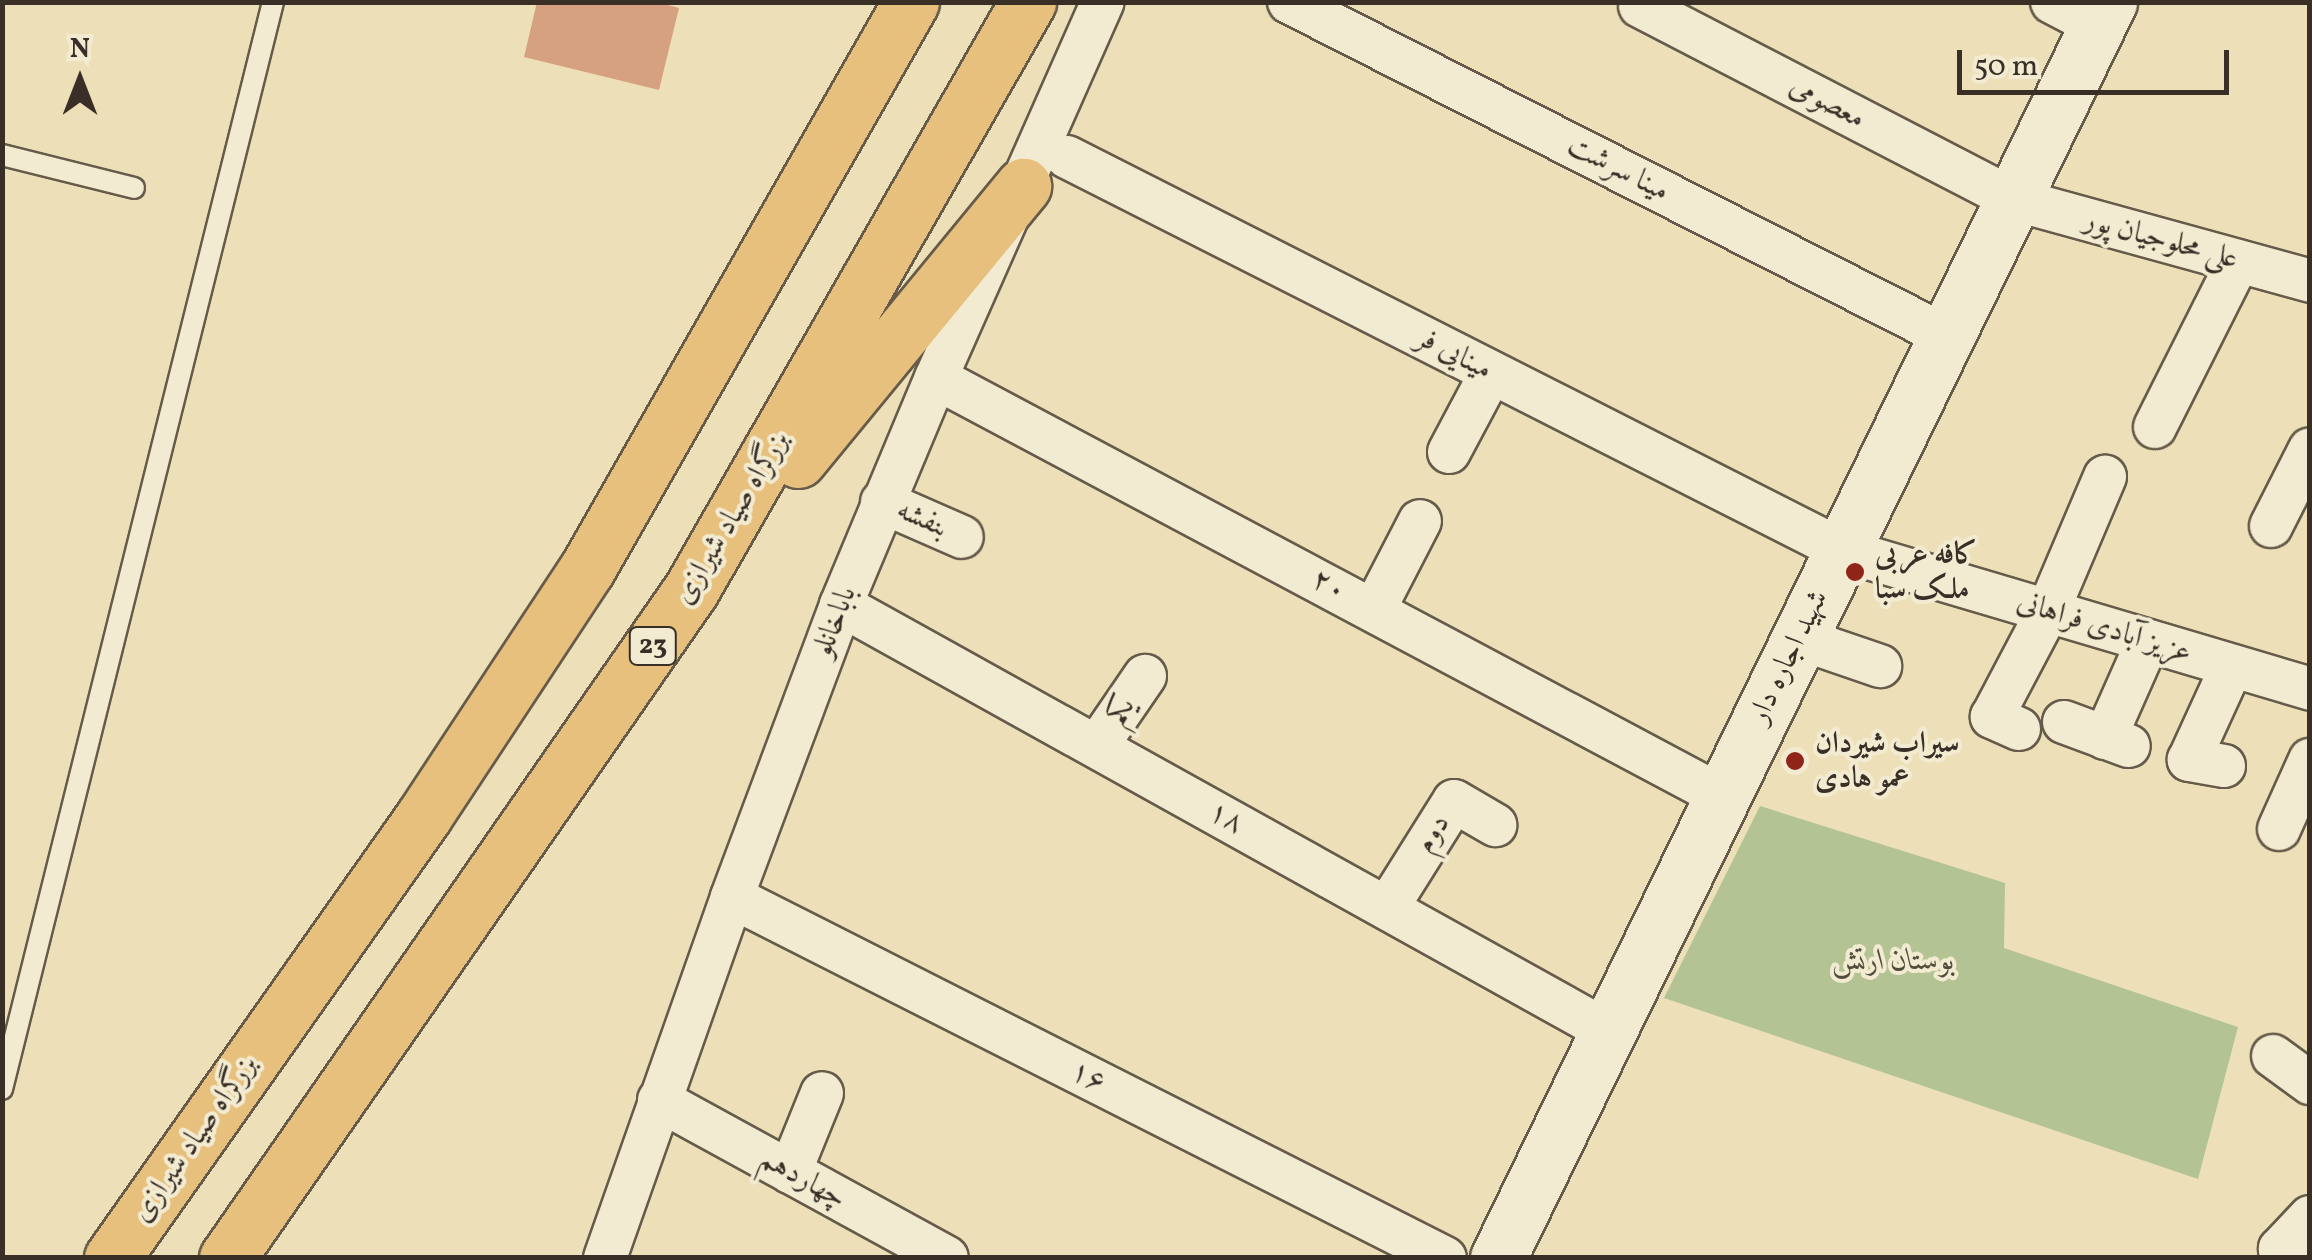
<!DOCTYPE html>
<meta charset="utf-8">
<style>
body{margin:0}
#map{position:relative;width:2312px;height:1260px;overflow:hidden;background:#ede0b8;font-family:Vollkorn,Amiri,serif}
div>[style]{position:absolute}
.green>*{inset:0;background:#b3c393}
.building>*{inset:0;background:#d5a180}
.roads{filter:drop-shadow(2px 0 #665b4a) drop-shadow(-2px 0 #665b4a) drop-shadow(0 2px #665b4a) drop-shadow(0 -2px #665b4a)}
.service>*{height:20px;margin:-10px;padding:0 10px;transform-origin:10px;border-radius:10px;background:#f3ebd1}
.minor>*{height:42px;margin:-21px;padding:0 21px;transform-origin:21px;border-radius:21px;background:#f3ebd1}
.secondary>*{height:55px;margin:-27.5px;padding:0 27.5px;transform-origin:27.5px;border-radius:27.5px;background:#f3ebd1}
.trunk>*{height:55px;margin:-27.5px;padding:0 27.5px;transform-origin:27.5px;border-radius:27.5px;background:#e6c07c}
.dots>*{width:28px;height:28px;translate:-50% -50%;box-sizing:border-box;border:5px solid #f3ebd1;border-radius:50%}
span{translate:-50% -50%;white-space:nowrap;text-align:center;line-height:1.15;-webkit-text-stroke:8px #f3ebd1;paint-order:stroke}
.shield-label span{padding:2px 8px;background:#f3ebd1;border:2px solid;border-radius:8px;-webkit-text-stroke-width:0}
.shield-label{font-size:28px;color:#392f26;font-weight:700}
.street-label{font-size:30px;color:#392f26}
.poi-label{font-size:30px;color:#392f26;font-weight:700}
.left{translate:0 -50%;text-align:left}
.park-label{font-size:30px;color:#514d3c;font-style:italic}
.frame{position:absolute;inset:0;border:5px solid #392f26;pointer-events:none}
.north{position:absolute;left:30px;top:30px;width:100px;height:100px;-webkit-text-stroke:8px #f3ebd1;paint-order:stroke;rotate:0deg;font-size:28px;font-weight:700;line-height:40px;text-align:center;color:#392f26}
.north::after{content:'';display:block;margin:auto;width:35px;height:45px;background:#392f26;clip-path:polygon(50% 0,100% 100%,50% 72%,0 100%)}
.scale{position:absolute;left:1957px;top:50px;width:272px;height:45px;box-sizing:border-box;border:5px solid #392f26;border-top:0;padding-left:12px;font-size:30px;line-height:35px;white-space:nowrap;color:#392f26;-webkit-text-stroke:8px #f3ebd1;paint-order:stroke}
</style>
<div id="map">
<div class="green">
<i style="clip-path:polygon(1760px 806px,2005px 883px,2004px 948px,2238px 1027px,2198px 1179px,1664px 998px)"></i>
</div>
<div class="building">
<i style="clip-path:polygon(537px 2px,657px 2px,679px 8px,659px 90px,524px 57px)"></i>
</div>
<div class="roads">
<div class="service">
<i style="left:2px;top:155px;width:136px;rotate:14deg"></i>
<i style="left:2px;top:1089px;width:1120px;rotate:-76deg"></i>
</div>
<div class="minor">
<i style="left:1289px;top:2px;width:737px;rotate:26.95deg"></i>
<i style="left:2052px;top:2px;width:52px;rotate:27.6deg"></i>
<i style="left:1640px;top:6px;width:420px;rotate:27.4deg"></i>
<i style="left:2013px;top:199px;width:308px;rotate:15.4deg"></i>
<i style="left:1067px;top:157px;width:869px;rotate:26.89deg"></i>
<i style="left:1842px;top:550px;width:488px;rotate:16.5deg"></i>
<i style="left:936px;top:378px;width:889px;rotate:28.03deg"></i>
<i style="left:2155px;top:427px;width:185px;rotate:-63.3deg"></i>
<i style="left:1449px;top:452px;width:89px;rotate:-62deg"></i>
<i style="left:882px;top:502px;width:87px;rotate:23.6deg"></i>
<i style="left:2271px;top:526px;width:86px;rotate:-63.1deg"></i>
<i style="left:841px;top:605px;width:881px;rotate:29.07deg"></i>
<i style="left:1374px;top:610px;width:100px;rotate:-62.7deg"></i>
<i style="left:1798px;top:638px;width:87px;rotate:18.9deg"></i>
<i style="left:2064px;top:722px;width:69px;rotate:20.3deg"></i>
<i style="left:2019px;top:729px;width:30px;rotate:-156deg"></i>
<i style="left:1992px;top:717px;width:120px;rotate:-62.2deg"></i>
<i style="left:2048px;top:611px;width:146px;rotate:-67deg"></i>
<i style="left:2105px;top:738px;width:106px;rotate:-66.1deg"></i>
<i style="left:1097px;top:746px;width:85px;rotate:-55.6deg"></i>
<i style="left:2224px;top:766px;width:36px;rotate:-170deg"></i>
<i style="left:2189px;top:760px;width:103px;rotate:-65.4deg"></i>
<i style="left:2279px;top:829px;width:76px;rotate:-65.8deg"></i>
<i style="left:732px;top:897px;width:799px;rotate:26.85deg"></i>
<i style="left:1387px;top:908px;width:126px;rotate:-57.9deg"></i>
<i style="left:1454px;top:801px;width:48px;rotate:30.3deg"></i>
<i style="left:2273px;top:1056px;width:46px;rotate:36.1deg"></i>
<i style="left:659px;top:1100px;width:328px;rotate:28.7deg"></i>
<i style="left:790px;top:1172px;width:85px;rotate:-67.9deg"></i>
<i style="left:605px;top:1258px;width:383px;rotate:-70.6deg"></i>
<i style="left:732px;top:897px;width:312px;rotate:-69.5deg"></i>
<i style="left:841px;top:605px;width:246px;rotate:-67.3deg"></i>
<i style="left:936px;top:378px;width:411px;rotate:-66.1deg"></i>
<i style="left:2294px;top:1258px;width:17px;rotate:-147deg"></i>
<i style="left:2280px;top:1249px;width:44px;rotate:-46.8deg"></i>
</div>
<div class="secondary">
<i style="left:1498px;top:1258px;width:1397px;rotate:-64.06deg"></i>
</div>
<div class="trunk">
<i style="left:798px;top:460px;width:355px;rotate:-50.6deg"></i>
<i style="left:112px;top:1258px;width:541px;rotate:-54.78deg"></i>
<i style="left:424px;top:816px;width:296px;rotate:-56.6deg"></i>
<i style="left:587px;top:569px;width:653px;rotate:-60.26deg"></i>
<i style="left:227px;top:1258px;width:813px;rotate:-55.22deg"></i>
<i style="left:691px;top:590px;width:678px;rotate:-60.18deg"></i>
</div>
</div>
<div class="dots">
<i style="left:1855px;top:572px;background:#8f2418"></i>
<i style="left:1795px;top:761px;background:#8f2418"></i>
</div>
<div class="shield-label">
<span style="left:653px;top:646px">23</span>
</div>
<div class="street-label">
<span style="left:1827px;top:103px;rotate:27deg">معصومی</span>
<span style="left:1618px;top:169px;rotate:27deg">مینا سرشت</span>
<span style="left:2161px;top:240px;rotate:15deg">علی محلوجیان پور</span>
<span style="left:1454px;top:354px;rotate:27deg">مینایی فر</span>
<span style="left:732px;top:518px;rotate:-59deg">بزرگراه صیاد شیرازی</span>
<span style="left:922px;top:519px;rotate:23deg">بنفشه</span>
<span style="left:1329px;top:586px;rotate:28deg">۲۰</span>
<span style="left:835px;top:622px;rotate:-69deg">باباخانلو</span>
<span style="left:2104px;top:628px;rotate:17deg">عزیز آبادی فراهانی</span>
<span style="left:1789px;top:657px;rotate:-64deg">شهید اجاره دار</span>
<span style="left:1121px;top:711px;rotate:-55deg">یکم</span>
<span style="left:1226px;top:818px;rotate:29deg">۱۸</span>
<span style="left:1433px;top:834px;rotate:-58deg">دوم</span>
<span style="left:1088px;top:1077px;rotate:27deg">۱۶</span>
<span style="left:195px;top:1139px;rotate:-55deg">بزرگراه صیاد شیرازی</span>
<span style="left:803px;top:1179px;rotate:29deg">چهاردهم</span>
</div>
<div class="poi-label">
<span class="left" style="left:1875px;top:572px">کافه عربی<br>ملک سبا</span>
<span class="left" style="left:1815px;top:761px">سیراب شیردان<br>عمو هادی</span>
</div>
<div class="park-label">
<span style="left:1893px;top:961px">بوستان ارتش</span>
</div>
<div class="frame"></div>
<div class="north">N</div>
<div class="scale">50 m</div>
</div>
